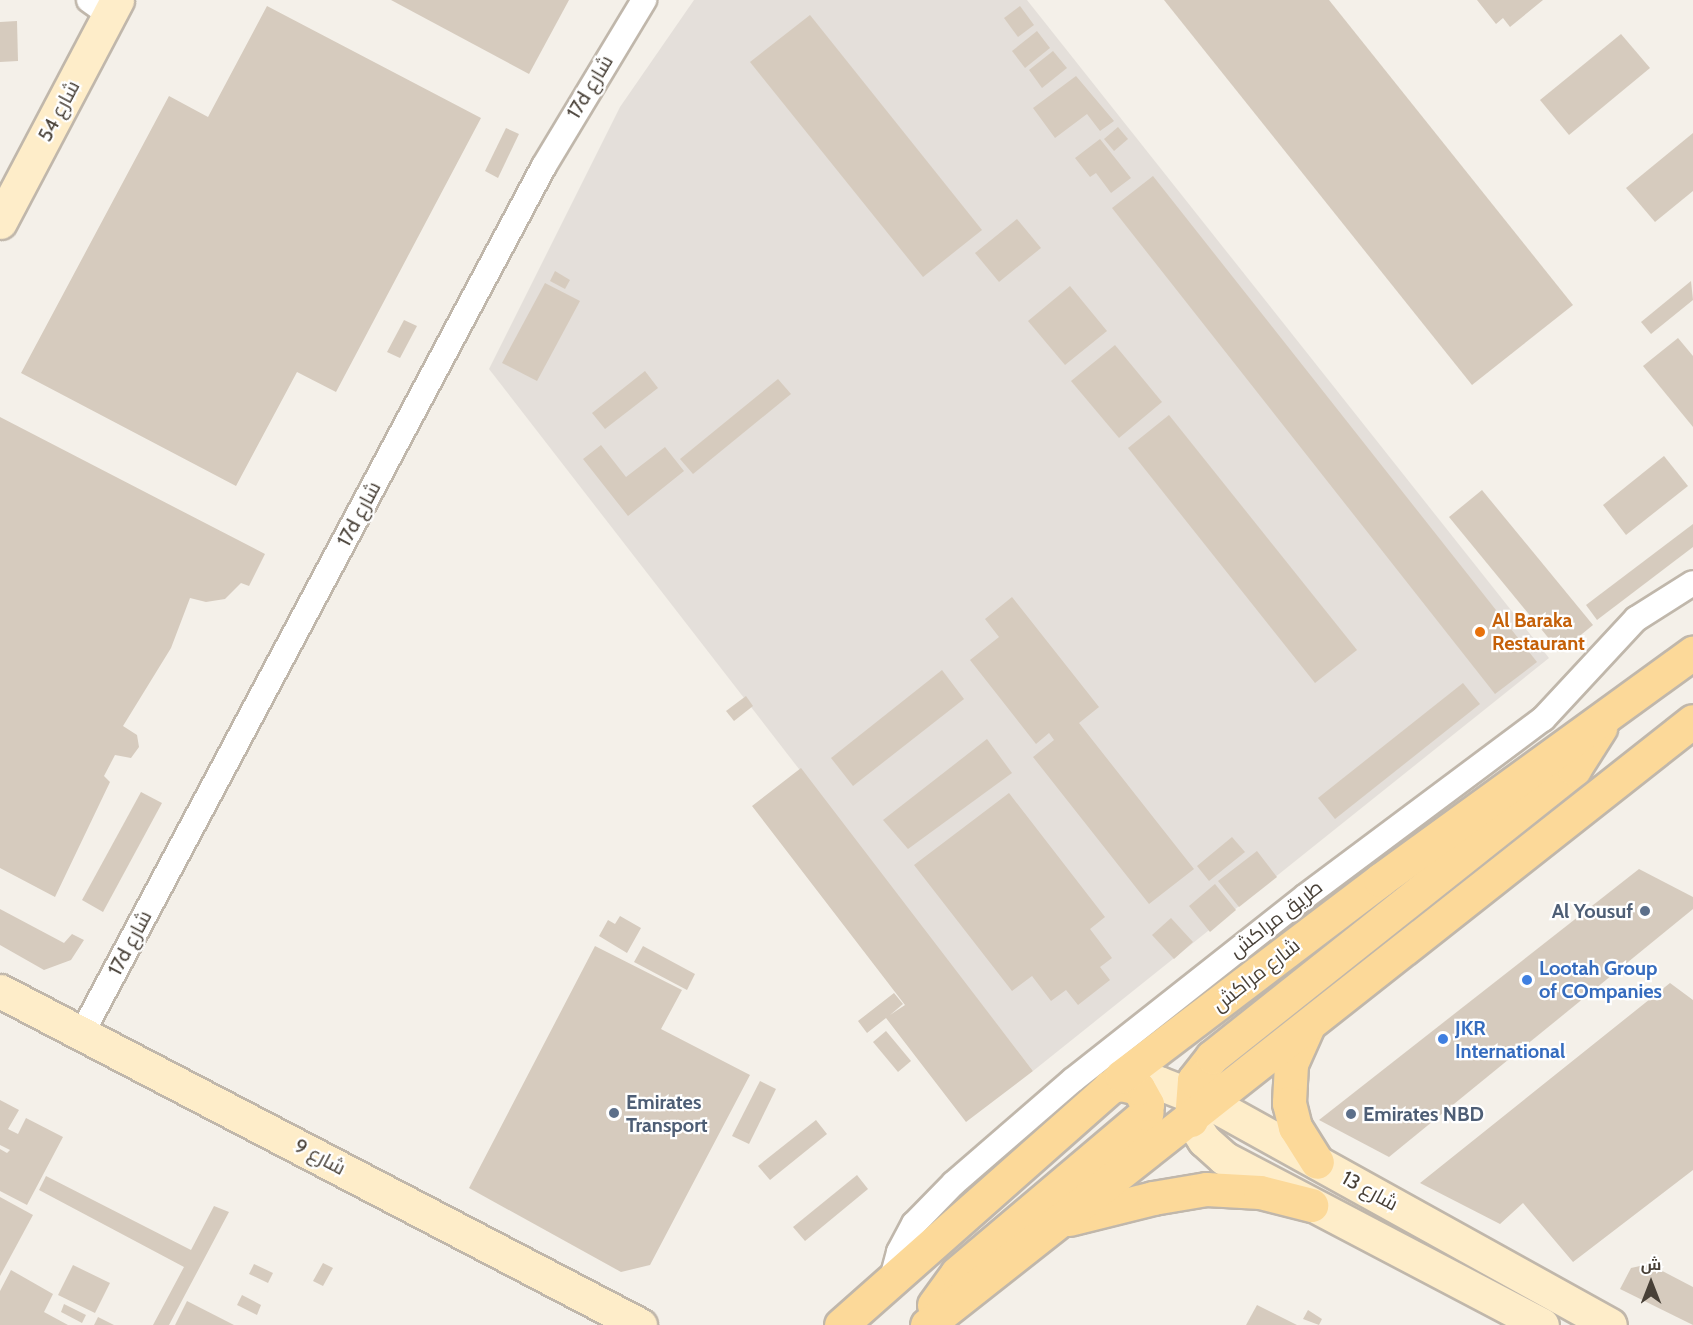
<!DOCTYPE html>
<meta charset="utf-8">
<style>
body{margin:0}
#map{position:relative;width:1693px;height:1325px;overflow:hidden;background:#f4f0e9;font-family:Cabin,Cairo,sans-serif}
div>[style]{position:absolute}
.industrial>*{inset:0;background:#e4dfda}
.building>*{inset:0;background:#d6cbbe}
.roads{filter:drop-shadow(2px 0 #c0b7ab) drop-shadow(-2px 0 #c0b7ab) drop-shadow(0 2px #c0b7ab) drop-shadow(0 -2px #c0b7ab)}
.street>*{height:24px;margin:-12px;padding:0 12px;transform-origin:12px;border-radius:12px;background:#fff}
.secondary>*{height:33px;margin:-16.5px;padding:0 16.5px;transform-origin:16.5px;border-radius:16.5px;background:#feedc9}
.primary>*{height:33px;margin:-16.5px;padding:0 16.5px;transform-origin:16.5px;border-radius:16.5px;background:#fcd999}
.dots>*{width:16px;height:16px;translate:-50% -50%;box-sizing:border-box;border:3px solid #fff;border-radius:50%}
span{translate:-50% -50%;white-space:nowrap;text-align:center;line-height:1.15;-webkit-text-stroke:4.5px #fff;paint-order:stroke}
.street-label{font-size:20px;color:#484037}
.food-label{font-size:20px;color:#c56008;font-weight:700}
.left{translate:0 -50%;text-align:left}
.service-label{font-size:20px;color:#4e5e75;font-weight:700}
.right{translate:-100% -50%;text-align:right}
.shop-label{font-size:20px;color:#366cbe;font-weight:700}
.north{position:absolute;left:1621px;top:1253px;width:60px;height:60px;-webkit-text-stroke:4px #fff;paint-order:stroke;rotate:0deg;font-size:16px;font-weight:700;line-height:24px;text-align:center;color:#484037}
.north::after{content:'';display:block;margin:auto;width:21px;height:27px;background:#484037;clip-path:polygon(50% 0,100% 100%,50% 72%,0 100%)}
</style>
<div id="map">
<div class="industrial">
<i style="clip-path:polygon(694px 0,1027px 0,1549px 658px,1033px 1071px,489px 369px,620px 107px)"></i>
</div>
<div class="building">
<i style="clip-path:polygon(391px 0,569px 0,529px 74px)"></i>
<i style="clip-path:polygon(1164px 0,1329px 0,1573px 305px,1472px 385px)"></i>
<i style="clip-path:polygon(1477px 0,1543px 0,1510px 27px,1503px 18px,1496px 24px)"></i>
<i style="clip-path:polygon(267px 6px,481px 118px,336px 392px,297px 372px,236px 486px,21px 373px,169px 96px,208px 117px)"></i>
<i style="clip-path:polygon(1020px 6px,1034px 25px,1018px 37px,1004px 18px)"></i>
<i style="clip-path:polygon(810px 15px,982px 230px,923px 277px,750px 62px)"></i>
<i style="clip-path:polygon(17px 21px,18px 61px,0 62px,0 22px)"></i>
<i style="clip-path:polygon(1037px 31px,1050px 48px,1025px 68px,1012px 51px)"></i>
<i style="clip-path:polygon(1621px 34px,1650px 68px,1569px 135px,1540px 100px)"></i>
<i style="clip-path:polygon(1053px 51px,1067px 68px,1042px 88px,1029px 70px)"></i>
<i style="clip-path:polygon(1076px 76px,1114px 121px,1100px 131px,1087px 114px,1055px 138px,1033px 108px)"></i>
<i style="clip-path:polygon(1118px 127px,1128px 139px,1114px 151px,1104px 139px)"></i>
<i style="clip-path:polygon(506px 128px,519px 134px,498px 178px,485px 171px)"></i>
<i style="clip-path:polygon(1693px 133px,1693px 191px,1655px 222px,1626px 188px)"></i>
<i style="clip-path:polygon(1100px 139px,1131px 178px,1111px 193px,1096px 173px,1090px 177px,1075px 158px)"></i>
<i style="clip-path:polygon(1153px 176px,1537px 662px,1495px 694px,1112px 208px)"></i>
<i style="clip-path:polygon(1017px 219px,1041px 248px,999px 282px,975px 253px)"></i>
<i style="clip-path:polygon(555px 271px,570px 280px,565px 289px,550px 281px)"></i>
<i style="clip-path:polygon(1691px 281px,1693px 300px,1651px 334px,1641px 322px)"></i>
<i style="clip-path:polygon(545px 283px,580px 301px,537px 381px,502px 363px)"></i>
<i style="clip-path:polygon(1070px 286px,1107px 331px,1065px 365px,1028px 321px)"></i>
<i style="clip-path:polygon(404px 320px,417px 326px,400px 358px,387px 352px)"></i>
<i style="clip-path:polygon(1678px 338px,1693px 356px,1693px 427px,1643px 366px)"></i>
<i style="clip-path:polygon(1115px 345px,1162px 402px,1119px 438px,1071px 381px)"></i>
<i style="clip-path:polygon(645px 371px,658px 388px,605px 429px,592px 413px)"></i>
<i style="clip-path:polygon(778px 379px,791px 394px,693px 474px,680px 459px)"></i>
<i style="clip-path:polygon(1169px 415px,1357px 650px,1315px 683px,1128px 448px)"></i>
<i style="clip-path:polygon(0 417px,265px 554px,249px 586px,241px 583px,225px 599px,206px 602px,190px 598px,171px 648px,123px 726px,137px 735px,139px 747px,131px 758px,115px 755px,104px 776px,110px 782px,55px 897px,0 868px)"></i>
<i style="clip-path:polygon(601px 445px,626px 477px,665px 447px,684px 471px,628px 516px,583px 459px)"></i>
<i style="clip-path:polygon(1664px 456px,1688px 486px,1626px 535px,1603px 505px)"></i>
<i style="clip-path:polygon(1482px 490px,1593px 625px,1560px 652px,1449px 517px)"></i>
<i style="clip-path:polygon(1693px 524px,1693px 547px,1597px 620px,1586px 605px)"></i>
<i style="clip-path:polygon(1012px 597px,1099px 707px,1079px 723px,1194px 869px,1149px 904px,1033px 757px,1054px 740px,1049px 733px,1036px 744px,970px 660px,999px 637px,985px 619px)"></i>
<i style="clip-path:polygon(942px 670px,964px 699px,853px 786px,831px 758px)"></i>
<i style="clip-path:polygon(1463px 683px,1480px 704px,1335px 819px,1318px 798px)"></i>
<i style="clip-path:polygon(746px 696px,753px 706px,734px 721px,726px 711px)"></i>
<i style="clip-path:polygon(987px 739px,1012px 773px,908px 849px,883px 820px)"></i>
<i style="clip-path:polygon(801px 768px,1033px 1071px,966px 1122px,886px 1018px,867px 1033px,858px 1021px,894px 993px,903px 1004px,890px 1015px,905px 1005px,752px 806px)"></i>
<i style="clip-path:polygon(141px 792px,162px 803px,103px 912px,82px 900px)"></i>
<i style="clip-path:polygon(1009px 793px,1105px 917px,1090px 929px,1112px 958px,1100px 967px,1110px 980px,1078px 1005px,1066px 990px,1051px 1001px,1032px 976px,1012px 991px,914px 865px)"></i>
<i style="clip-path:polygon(1232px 837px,1245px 852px,1209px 881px,1197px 866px)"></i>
<i style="clip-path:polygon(1257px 851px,1277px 877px,1239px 907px,1218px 881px)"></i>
<i style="clip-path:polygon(1639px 869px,1693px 897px,1693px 909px,1389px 1157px,1319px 1120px)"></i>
<i style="clip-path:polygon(1215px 884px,1236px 910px,1210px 932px,1189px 906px)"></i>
<i style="clip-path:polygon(0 909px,64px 943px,72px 934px,84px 940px,71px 960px,44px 970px,0 945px)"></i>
<i style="clip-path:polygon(620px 916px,641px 928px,627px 953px,599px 936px,608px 920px,615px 924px)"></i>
<i style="clip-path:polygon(1171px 918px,1193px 942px,1174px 959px,1152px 935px)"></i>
<i style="clip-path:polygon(595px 946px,682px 990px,661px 1029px,750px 1075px,650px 1265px,621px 1272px,469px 1188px)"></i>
<i style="clip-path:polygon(643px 946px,695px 974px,687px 990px,634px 962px)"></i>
<i style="clip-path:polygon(1670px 983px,1693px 1000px,1693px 1170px,1573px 1262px,1523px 1203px,1500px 1224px,1420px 1183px)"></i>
<i style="clip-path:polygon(886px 1031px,911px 1061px,898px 1072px,873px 1042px)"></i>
<i style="clip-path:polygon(760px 1081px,776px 1089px,749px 1144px,732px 1136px)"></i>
<i style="clip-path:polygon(0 1100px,19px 1110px,8px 1129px,18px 1134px,26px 1118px,63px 1137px,27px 1205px,0 1191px,0 1149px,7px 1153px,10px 1150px,0 1145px)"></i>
<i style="clip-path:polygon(816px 1120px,827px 1134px,770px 1180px,758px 1166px)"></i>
<i style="clip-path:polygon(857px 1175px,868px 1189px,805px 1241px,793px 1227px)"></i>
<i style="clip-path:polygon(46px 1176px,191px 1250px,214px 1206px,229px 1212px,169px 1325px,153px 1325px,184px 1267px,39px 1190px)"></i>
<i style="clip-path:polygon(0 1197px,33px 1215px,0 1276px)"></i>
<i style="clip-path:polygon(323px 1263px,333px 1268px,323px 1286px,313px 1281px)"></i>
<i style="clip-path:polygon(254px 1264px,273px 1273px,268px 1283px,249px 1274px)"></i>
<i style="clip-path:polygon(1649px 1264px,1693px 1287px,1693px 1325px,1620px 1289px,1631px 1268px)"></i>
<i style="clip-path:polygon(73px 1265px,110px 1283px,95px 1313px,58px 1295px)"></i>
<i style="clip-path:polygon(11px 1270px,53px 1294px,44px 1312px,68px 1325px,0 1325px,0 1291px)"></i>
<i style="clip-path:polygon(242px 1295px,261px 1305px,257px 1315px,237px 1305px)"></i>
<i style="clip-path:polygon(187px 1301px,234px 1325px,175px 1325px)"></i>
<i style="clip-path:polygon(64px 1304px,86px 1315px,82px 1323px,61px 1312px)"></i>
<i style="clip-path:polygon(1257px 1305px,1297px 1325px,1246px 1325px)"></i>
<i style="clip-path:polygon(1308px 1310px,1322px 1319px,1319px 1325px,1303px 1319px)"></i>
<i style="clip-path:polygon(98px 1317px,114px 1325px,94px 1325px)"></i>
</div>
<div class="roads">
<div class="street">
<i style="left:89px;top:0;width:26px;rotate:36deg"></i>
<i style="left:82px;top:1033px;width:982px;rotate:-61.95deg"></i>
<i style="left:544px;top:166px;width:194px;rotate:-58.9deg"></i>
<i style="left:891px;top:1282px;width:31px;rotate:-75deg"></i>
<i style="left:899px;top:1252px;width:32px;rotate:-62deg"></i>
<i style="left:914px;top:1224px;width:57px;rotate:-45.7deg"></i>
<i style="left:954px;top:1183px;width:157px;rotate:-40.9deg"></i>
<i style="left:1073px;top:1080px;width:297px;rotate:-38.3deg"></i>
<i style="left:1306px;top:896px;width:296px;rotate:-36.8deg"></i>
<i style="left:1543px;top:719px;width:137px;rotate:-47.1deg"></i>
<i style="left:1636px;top:619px;width:67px;rotate:-32.3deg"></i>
</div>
<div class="secondary">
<i style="left:0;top:222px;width:251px;rotate:-62.2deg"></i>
<i style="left:0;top:991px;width:722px;rotate:27.56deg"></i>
<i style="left:1122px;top:1076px;width:38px;rotate:11deg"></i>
<i style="left:1159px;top:1083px;width:55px;rotate:21.4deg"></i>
<i style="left:1210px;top:1103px;width:457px;rotate:29deg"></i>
<i style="left:1191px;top:1120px;width:24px;rotate:57deg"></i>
<i style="left:1204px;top:1140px;width:27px;rotate:42deg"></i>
<i style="left:1224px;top:1158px;width:359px;rotate:27.7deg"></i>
</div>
<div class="primary">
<i style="left:1307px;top:1028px;width:39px;rotate:114deg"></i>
<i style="left:1291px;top:1064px;width:39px;rotate:93deg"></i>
<i style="left:1289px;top:1103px;width:25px;rotate:76deg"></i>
<i style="left:1295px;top:1127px;width:41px;rotate:57.8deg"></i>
<i style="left:1191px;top:1120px;width:40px;rotate:-85.7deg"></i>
<i style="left:1194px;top:1080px;width:29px;rotate:-52deg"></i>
<i style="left:1212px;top:1057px;width:463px;rotate:-38.5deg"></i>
<i style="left:1574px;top:769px;width:49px;rotate:-57.6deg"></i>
<i style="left:1069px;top:1219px;width:87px;rotate:-14deg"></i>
<i style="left:1153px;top:1198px;width:54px;rotate:-9.6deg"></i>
<i style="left:1206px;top:1189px;width:54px;rotate:3.2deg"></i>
<i style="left:1260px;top:1192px;width:53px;rotate:14.3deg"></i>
<i style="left:934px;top:1305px;width:39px;rotate:-54deg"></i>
<i style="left:957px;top:1273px;width:248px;rotate:-40.2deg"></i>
<i style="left:1146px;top:1113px;width:9px;rotate:-84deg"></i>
<i style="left:1147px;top:1104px;width:18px;rotate:-119deg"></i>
<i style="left:1138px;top:1088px;width:18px;rotate:-167deg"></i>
<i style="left:1120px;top:1084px;width:11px;rotate:165deg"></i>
<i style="left:841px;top:1325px;width:375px;rotate:-41.5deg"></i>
<i style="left:1122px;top:1076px;width:324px;rotate:-37.2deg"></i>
<i style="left:1380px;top:880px;width:387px;rotate:-36deg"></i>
<i style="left:927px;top:1325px;width:975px;rotate:-38.26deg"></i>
</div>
</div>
<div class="dots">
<i style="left:1480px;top:632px;background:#e8710a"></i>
<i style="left:1645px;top:911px;background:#5c6f8a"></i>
<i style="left:1527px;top:980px;background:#3f7fe0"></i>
<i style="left:1443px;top:1039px;background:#3f7fe0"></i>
<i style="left:614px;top:1113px;background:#5c6f8a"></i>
<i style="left:1351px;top:1114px;background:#5c6f8a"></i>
</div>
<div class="street-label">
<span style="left:590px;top:87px;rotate:-59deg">17d شارع</span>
<span style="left:59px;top:111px;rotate:-62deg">شارع 54</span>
<span style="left:359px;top:514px;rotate:-62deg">17d شارع</span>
<span style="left:1276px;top:919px;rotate:-38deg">طريق مراكش</span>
<span style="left:130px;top:943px;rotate:-62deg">17d شارع</span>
<span style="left:1256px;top:975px;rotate:-38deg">شارع مراكش</span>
<span style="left:320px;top:1157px;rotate:28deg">شارع 9</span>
<span style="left:1370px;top:1191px;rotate:29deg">شارع 13</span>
</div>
<div class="food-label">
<span class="left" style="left:1492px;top:632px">Al Baraka<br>Restaurant</span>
</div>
<div class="service-label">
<span class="right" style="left:1633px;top:911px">Al Yousuf</span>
<span class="left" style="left:626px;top:1114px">Emirates<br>Transport</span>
<span class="left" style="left:1363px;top:1114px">Emirates NBD</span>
</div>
<div class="shop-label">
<span class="left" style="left:1539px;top:980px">Lootah Group<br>of COmpanies</span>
<span class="left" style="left:1455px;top:1040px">JKR<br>International</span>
</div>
<div class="north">ش</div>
</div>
